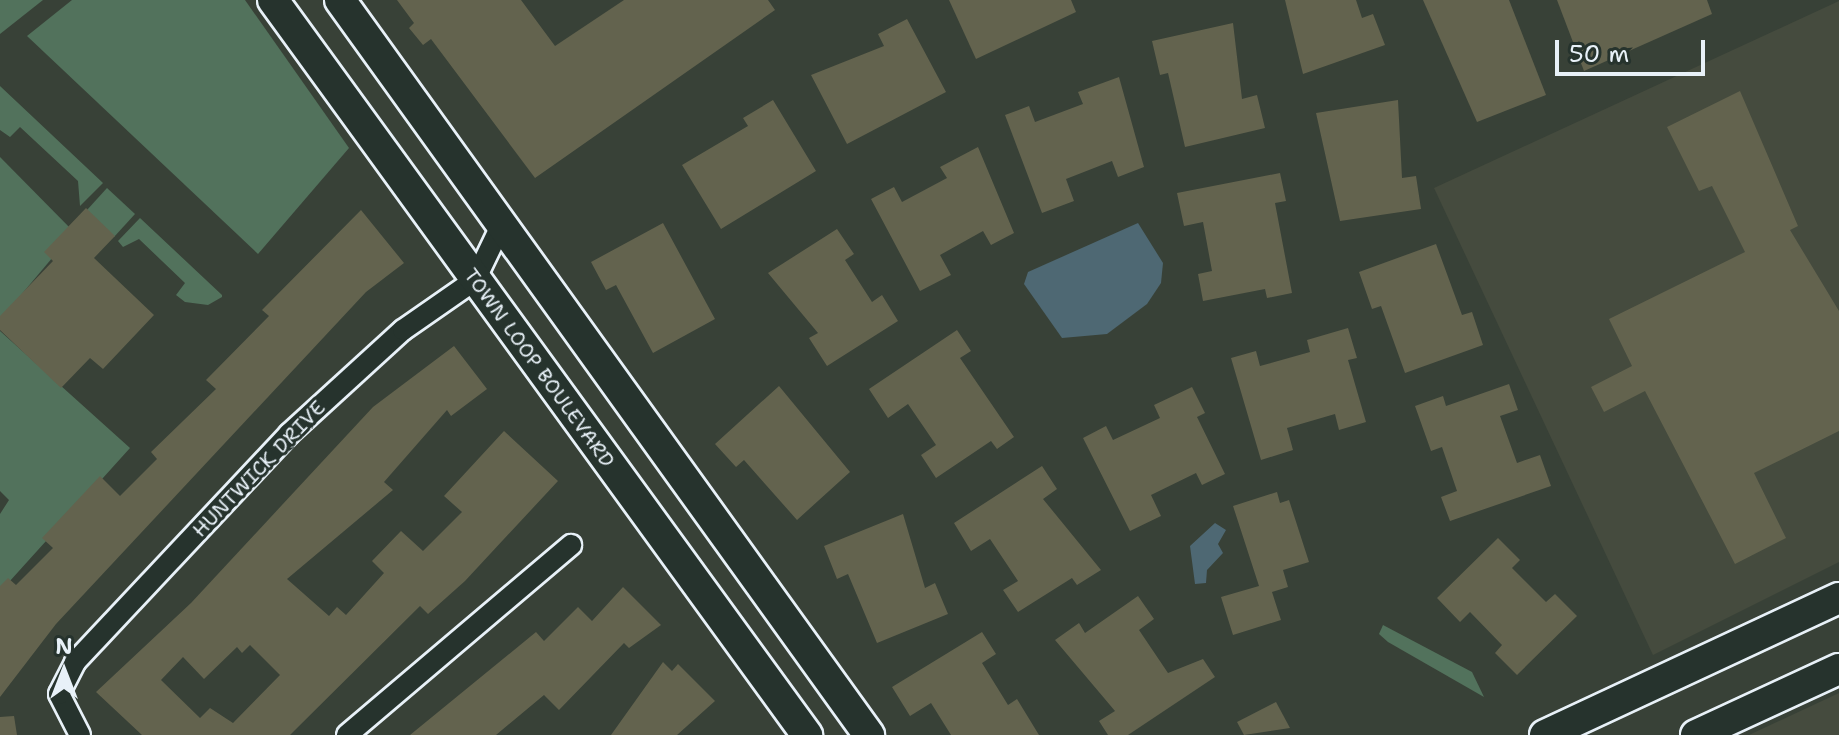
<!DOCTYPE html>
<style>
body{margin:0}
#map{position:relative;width:1839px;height:735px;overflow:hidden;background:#384137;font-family:"Shantell Sans",sans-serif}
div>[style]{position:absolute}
.built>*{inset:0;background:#454b3e}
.green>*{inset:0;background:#52725c}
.water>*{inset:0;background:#4e6873}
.building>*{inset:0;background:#63634e}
.roads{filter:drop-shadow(2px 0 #e8f1f8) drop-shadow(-2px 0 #e8f1f8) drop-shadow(0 2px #e8f1f8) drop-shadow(0 -2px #e8f1f8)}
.street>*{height:20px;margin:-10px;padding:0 10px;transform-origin:10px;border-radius:10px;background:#26332d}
.secondary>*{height:30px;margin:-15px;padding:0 15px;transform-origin:15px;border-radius:15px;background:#26332d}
span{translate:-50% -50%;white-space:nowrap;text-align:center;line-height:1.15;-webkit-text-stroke:6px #26332d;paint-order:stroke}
.street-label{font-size:20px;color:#e8f1f8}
.north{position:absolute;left:24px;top:631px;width:80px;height:80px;-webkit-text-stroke:6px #26332d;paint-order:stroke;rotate:0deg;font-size:22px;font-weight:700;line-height:32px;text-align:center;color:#e8f1f8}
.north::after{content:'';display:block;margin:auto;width:28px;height:36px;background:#e8f1f8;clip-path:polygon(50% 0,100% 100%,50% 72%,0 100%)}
.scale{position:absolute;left:1555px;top:40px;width:150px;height:36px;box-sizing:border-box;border:4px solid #e8f1f8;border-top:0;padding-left:10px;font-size:24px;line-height:28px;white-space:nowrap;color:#e8f1f8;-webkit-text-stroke:6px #26332d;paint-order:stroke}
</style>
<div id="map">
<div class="built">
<i style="clip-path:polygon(1839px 1px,1839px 562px,1653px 655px,1434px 188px)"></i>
<i style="clip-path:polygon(1839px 693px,1839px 735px,1749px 735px)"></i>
</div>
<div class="green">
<i style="clip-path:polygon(0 0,43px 0,0 34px)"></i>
<i style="clip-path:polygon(72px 0,245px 0,349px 148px,258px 254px,27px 36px)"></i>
<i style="clip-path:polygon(0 86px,103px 183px,80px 206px,78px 181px,20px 127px,10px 137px,0 130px)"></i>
<i style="clip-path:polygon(0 157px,74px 232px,0 320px)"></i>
<i style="clip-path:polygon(107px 188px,135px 214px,114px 237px,87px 210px)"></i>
<i style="clip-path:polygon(140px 218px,222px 295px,222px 297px,208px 305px,185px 302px,176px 295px,185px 283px,139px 239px,123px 247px,118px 241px)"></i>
<i style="clip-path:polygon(0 331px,130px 448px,0 592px,0 514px,9px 500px,0 491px)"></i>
<i style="clip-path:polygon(1383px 625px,1472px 672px,1484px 697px,1388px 642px,1379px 634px)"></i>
</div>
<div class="water">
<i style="clip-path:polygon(1138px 223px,1163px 263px,1161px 283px,1147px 304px,1107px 334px,1062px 338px,1024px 284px,1028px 272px)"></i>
<i style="clip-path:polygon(1215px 523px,1226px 530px,1218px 544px,1223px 553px,1207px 570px,1206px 583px,1195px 584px,1190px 546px)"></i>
</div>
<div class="building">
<i style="clip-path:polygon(397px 0,521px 0,555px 46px,624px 0,768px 0,775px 10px,535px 178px,431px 39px,423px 45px,409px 28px,414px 23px)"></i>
<i style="clip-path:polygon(949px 0,1071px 0,1076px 12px,976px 59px)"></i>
<i style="clip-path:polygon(1285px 0,1356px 0,1362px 18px,1373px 14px,1385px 45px,1303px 74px)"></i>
<i style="clip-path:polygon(1423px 0,1509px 0,1546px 95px,1477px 122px)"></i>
<i style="clip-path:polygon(1557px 0,1707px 0,1712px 14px,1584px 71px)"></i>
<i style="clip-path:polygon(907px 19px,946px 92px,847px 144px,811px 75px,884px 46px,878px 34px)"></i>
<i style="clip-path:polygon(1233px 23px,1242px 99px,1257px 95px,1265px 128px,1185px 147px,1168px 73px,1160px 75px,1152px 41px)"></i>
<i style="clip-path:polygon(1119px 77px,1144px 167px,1118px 177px,1112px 161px,1066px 179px,1074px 201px,1042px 213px,1005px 115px,1029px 106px,1035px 122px,1083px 104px,1078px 92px)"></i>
<i style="clip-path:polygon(1740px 91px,1798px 226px,1790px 230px,1839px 311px,1839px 431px,1754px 473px,1786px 538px,1735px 564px,1645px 391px,1604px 412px,1591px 387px,1632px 366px,1609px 319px,1745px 252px,1712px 186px,1699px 191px,1667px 127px)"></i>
<i style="clip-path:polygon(773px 100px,816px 171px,721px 229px,682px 165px,748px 126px,743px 118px)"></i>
<i style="clip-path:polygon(1398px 100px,1402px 178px,1416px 176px,1421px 209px,1340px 221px,1316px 113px)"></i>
<i style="clip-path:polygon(978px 147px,1014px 233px,991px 245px,983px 231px,940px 255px,951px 275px,920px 291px,871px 199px,894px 187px,902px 202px,947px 178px,940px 167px)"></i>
<i style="clip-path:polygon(1280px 173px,1286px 201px,1275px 203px,1292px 293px,1267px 298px,1265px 289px,1203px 301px,1198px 274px,1212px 271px,1203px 222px,1184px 226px,1177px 193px)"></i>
<i style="clip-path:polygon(86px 208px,115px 236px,94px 258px,154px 315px,103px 369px,90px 358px,61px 388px,0 330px,0 316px,53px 261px,44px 252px)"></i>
<i style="clip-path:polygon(361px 210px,404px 263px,366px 292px,56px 624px,0 697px,0 586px,8px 578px,16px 585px,53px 548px,42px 538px,100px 476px,120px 496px,157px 459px,151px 452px,216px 389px,206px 380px,269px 316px,262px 310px)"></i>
<i style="clip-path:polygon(663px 223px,715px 319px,653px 353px,616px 285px,606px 290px,591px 262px)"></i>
<i style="clip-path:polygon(837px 229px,854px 254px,845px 260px,872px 302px,882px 295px,898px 321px,827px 366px,809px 338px,818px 333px,768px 273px)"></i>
<i style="clip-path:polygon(1436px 244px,1462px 315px,1472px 312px,1483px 345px,1405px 373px,1381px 306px,1372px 309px,1359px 272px)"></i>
<i style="clip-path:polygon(1348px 328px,1357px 358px,1348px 360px,1366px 422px,1339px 430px,1335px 414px,1287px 428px,1293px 450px,1261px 460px,1231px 358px,1256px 351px,1260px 366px,1310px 352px,1307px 340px)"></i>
<i style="clip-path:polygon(957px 330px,971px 351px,960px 358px,1014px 437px,997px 449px,991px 441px,936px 478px,921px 455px,936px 445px,908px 404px,888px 418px,869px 389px)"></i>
<i style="clip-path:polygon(evenodd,454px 346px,487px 389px,451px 416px,447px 410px,384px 482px,393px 490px,287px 579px,329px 616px,337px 607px,346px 615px,384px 573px,372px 561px,401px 531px,423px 551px,462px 512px,444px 496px,504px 431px,558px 481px,465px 581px,428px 614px,420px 606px,290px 735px,142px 735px,96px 692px,191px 603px,373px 407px,454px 346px,250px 645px,280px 675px,233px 723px,210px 708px,200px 718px,161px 680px,183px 657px,204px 679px,237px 647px,242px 653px,250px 645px)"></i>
<i style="clip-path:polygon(1509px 384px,1518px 410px,1500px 416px,1517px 463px,1540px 455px,1551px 486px,1450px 521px,1441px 497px,1457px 491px,1442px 447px,1431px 451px,1415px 406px,1443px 396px,1446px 406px)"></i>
<i style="clip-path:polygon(779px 386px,850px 472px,797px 520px,744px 460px,736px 467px,715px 444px)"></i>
<i style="clip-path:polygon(1192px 387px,1205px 413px,1197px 417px,1225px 474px,1202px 485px,1196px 473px,1151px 495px,1161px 516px,1130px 531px,1083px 438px,1106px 426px,1113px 440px,1160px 418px,1154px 405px)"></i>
<i style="clip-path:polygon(1042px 466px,1057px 489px,1043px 499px,1101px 570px,1077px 585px,1072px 578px,1018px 612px,1003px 590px,1018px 581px,990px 539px,971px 551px,954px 523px)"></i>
<i style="clip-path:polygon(1277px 492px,1280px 503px,1289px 500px,1309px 562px,1283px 570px,1288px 587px,1272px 592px,1281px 620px,1233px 635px,1221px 597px,1259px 586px,1233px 506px)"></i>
<i style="clip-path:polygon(903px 514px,925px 588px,935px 583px,948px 614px,877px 643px,848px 574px,837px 579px,824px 546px)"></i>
<i style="clip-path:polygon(1498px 538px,1520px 560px,1512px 568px,1546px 602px,1555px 594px,1577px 616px,1517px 675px,1495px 653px,1502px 645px,1470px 612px,1460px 622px,1437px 598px)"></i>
<i style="clip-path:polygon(623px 587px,661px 625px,629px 648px,624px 643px,559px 710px,544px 695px,496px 735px,410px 735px,536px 632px,544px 641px,578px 607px,592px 621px)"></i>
<i style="clip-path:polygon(1138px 596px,1154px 619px,1139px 630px,1168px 673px,1203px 659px,1215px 677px,1128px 735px,1108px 735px,1099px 721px,1115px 711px,1055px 640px,1079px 623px,1085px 633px)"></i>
<i style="clip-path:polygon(982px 632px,996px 654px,982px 663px,1008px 705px,1017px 699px,1039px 735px,951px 735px,931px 703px,910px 716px,892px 687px)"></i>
<i style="clip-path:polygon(663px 662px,672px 671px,678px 664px,715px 701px,677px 735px,611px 735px)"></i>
<i style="clip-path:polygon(1276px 702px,1290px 728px,1244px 735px,1237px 722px)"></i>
<i style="clip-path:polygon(14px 716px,17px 735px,0 735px,0 717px)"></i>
</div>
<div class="roads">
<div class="street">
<i style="left:80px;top:735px;width:46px;rotate:-117.1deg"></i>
<i style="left:59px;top:694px;width:36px;rotate:-63deg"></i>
<i style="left:75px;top:662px;width:313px;rotate:-46.8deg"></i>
<i style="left:289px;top:434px;width:154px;rotate:-42.4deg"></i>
<i style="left:403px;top:330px;width:88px;rotate:-34.8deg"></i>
<i style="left:475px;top:280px;width:62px;rotate:-64.3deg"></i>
<i style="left:347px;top:735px;width:294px;rotate:-40.3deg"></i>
</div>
<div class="secondary">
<i style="left:273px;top:0;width:909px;rotate:54deg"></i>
<i style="left:340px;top:0;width:906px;rotate:54.26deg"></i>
<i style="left:1545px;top:735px;width:324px;rotate:-25deg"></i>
<i style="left:1696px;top:735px;width:157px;rotate:-24.8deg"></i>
</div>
</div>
<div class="street-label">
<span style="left:539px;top:368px;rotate:54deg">TOWN LOOP BOULEVARD</span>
<span style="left:259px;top:469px;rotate:-46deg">HUNTWICK DRIVE</span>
</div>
<div class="north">N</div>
<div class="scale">50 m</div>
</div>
